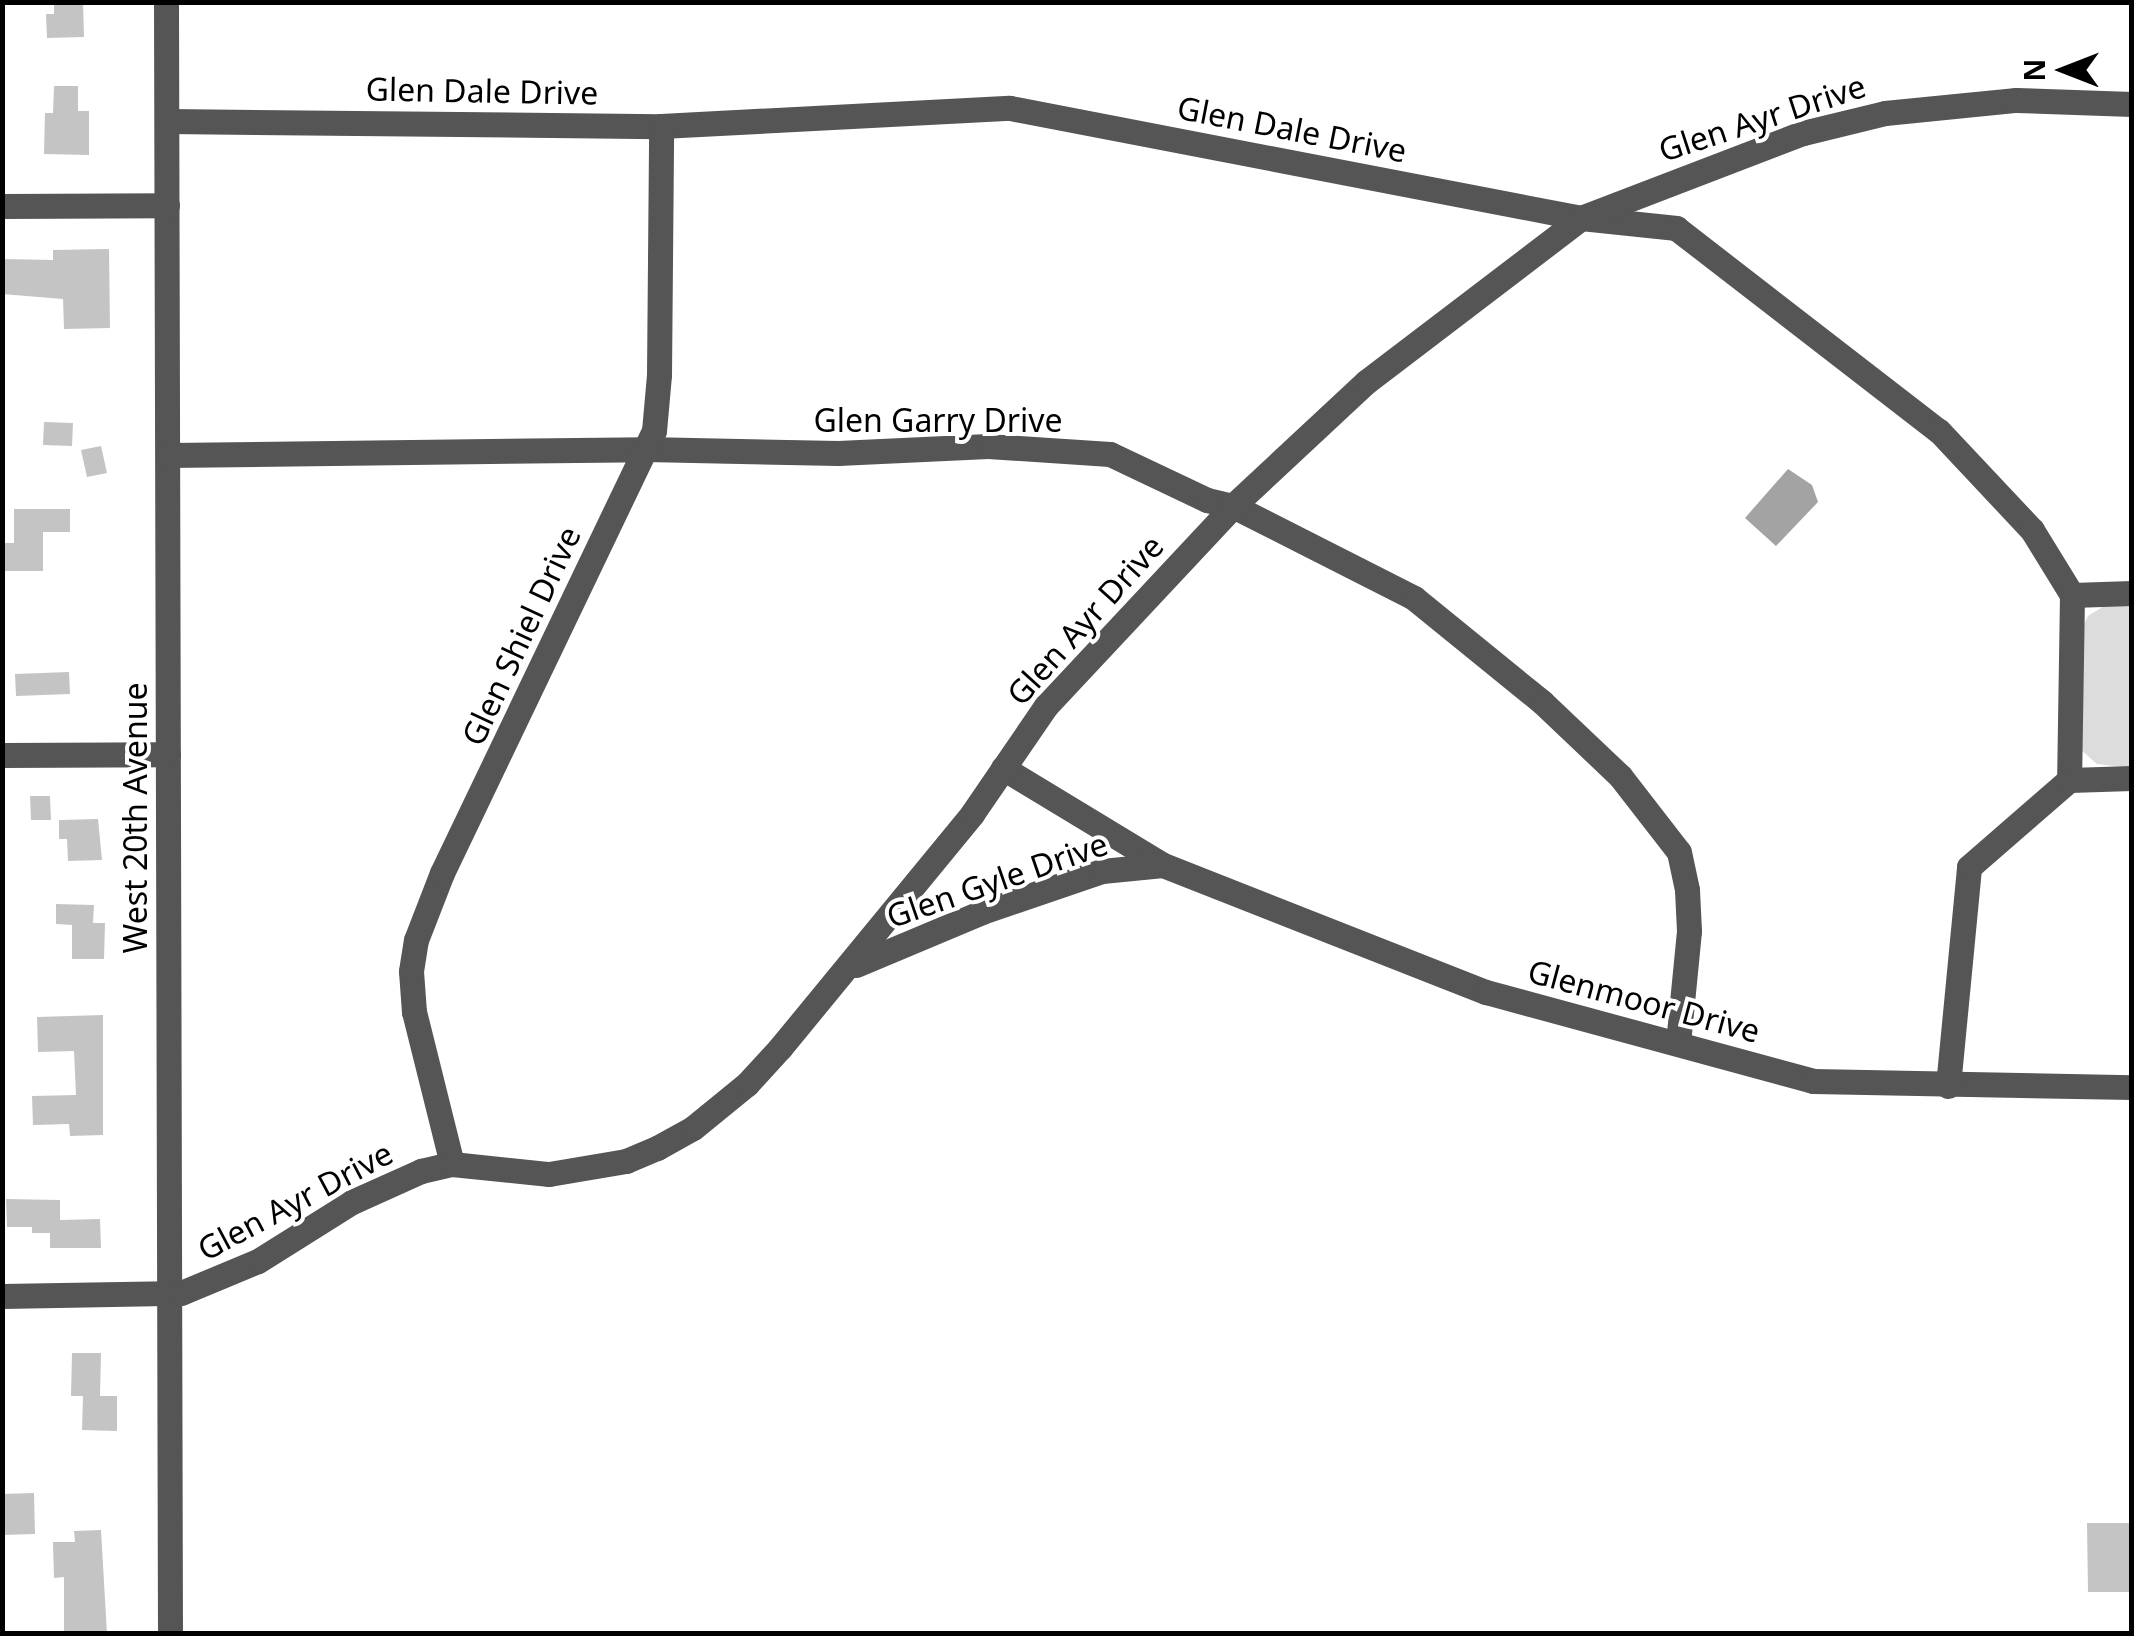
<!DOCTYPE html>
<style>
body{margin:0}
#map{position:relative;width:2134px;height:1636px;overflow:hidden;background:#fff;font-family:"Noto Sans",sans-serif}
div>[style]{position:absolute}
.green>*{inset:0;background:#dcdcdc}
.water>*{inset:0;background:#a3a3a3}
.building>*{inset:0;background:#c4c4c4}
.minor>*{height:25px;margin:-12.5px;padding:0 12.5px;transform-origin:12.5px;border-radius:12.5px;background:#555}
span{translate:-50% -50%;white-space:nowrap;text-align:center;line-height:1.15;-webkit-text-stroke:8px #fff;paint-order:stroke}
.street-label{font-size:32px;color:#000}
.frame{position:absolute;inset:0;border:5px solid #000;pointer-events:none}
.north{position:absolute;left:2014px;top:20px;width:100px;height:100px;-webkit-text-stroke:8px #fff;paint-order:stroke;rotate:270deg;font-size:28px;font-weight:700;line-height:40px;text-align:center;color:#000}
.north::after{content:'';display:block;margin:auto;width:35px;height:45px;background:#000;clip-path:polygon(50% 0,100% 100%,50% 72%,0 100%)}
</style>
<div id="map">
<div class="green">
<i style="clip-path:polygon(2104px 606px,2131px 606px,2131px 768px,2097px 764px,2080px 749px,2082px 628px,2088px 616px)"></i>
</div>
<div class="water">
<i style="clip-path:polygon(1788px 469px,1812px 485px,1818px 502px,1776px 546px,1745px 518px)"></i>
</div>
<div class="building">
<i style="clip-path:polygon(54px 2px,83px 2px,84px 37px,47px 38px,46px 14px,54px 14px)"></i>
<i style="clip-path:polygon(54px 86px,78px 86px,78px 111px,89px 111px,89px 155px,44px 154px,45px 113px,53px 113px)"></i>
<i style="clip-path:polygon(109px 249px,110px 328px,64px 329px,63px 299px,2px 294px,2px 259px,53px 260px,53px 250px)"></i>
<i style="clip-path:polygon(44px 422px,73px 423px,72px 446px,43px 445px)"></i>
<i style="clip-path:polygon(101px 446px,107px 473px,87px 477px,81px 450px)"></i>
<i style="clip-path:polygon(14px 509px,70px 509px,70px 532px,43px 532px,43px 571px,2px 571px,2px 543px,14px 543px)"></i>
<i style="clip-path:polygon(69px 672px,70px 694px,16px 696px,15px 674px)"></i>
<i style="clip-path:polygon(30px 796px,50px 796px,51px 820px,31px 820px)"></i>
<i style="clip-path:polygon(98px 819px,102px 860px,68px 861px,67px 839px,59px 839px,59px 820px)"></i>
<i style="clip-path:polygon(56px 904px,94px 905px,93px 923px,105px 923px,104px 959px,72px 959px,72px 925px,56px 924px)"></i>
<i style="clip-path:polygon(103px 1015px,103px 1135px,70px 1136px,69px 1124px,33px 1125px,32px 1096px,76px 1095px,74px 1051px,38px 1052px,37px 1017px)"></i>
<i style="clip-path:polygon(6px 1199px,60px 1200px,60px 1220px,100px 1219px,101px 1248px,50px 1248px,50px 1233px,32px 1233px,32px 1227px,7px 1227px)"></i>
<i style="clip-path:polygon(72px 1353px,101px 1353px,100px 1396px,117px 1396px,117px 1431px,82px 1430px,83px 1396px,71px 1396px)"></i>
<i style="clip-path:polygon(34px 1493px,35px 1534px,2px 1535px,2px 1494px)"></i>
<i style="clip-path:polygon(2087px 1523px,2132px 1523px,2132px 1592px,2088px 1592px)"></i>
<i style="clip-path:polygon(101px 1530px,107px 1634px,64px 1634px,64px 1577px,54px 1578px,53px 1542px,75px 1542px,74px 1531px)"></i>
</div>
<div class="minor">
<i style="left:166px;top:2px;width:1632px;rotate:89.86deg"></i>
<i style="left:167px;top:121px;width:494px;rotate:0.6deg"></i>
<i style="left:661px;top:126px;width:349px;rotate:-3deg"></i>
<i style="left:1010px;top:108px;width:581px;rotate:10.9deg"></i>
<i style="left:1581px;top:218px;width:96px;rotate:6deg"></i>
<i style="left:1676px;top:228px;width:332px;rotate:37.7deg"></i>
<i style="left:1939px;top:431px;width:136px;rotate:46.8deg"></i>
<i style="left:2032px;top:530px;width:76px;rotate:58.4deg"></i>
<i style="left:2072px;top:595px;width:185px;rotate:90.9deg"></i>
<i style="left:2px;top:206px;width:165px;rotate:-0.3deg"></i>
<i style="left:168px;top:455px;width:477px;rotate:-0.7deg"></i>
<i style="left:645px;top:449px;width:193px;rotate:1.2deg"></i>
<i style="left:838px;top:453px;width:150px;rotate:-2.7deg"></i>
<i style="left:988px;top:446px;width:122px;rotate:3.8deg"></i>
<i style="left:1110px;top:454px;width:107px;rotate:25.4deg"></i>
<i style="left:1207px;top:500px;width:27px;rotate:13deg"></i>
<i style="left:1233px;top:506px;width:203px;rotate:26.9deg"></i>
<i style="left:1414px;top:598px;width:165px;rotate:39.1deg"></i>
<i style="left:1542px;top:702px;width:108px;rotate:43.5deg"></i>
<i style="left:1620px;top:776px;width:96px;rotate:52.2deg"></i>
<i style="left:1679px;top:852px;width:39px;rotate:78deg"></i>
<i style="left:1687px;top:890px;width:41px;rotate:87.2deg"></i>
<i style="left:1689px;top:931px;width:113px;rotate:95.6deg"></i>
<i style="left:2072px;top:595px;width:60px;rotate:-1.9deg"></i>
<i style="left:2px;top:755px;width:166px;rotate:-0.3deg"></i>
<i style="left:1003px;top:768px;width:187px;rotate:31.2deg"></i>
<i style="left:1163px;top:865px;width:347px;rotate:21.5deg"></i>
<i style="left:1486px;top:992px;width:339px;rotate:15.2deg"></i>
<i style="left:1813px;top:1081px;width:319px;rotate:1.1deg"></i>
<i style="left:856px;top:965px;width:137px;rotate:-22.8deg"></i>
<i style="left:982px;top:912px;width:127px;rotate:-18.9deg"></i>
<i style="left:1102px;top:871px;width:61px;rotate:-5.6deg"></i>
<i style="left:1948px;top:1086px;width:220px;rotate:-84.5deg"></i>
<i style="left:1969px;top:867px;width:133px;rotate:-41deg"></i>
<i style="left:2069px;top:780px;width:63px;rotate:-1.8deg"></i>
<i style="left:452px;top:1164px;width:157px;rotate:-104deg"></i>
<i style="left:414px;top:1012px;width:41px;rotate:-94.2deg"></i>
<i style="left:411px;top:971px;width:31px;rotate:-81deg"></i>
<i style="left:416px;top:940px;width:72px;rotate:-68.8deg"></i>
<i style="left:442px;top:873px;width:490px;rotate:-64.4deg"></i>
<i style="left:654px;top:431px;width:56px;rotate:-84.9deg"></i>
<i style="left:659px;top:375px;width:249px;rotate:-89.5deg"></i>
<i style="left:2px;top:1296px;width:179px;rotate:-1deg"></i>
<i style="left:181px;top:1293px;width:83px;rotate:-22.6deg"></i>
<i style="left:258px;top:1261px;width:111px;rotate:-32.1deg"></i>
<i style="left:352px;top:1202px;width:76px;rotate:-24.2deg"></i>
<i style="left:421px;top:1171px;width:32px;rotate:-13deg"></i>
<i style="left:452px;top:1164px;width:98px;rotate:5.9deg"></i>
<i style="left:549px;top:1174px;width:78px;rotate:-9.6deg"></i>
<i style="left:626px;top:1161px;width:34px;rotate:-23deg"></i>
<i style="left:657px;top:1148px;width:41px;rotate:-29.1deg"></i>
<i style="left:693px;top:1128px;width:70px;rotate:-39.2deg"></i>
<i style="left:747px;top:1084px;width:49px;rotate:-47.5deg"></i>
<i style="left:780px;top:1048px;width:303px;rotate:-50.6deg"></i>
<i style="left:972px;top:814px;width:131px;rotate:-55.6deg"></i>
<i style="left:1046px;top:706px;width:274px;rotate:-46.9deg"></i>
<i style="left:1233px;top:506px;width:182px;rotate:-43deg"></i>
<i style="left:1366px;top:382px;width:270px;rotate:-37.3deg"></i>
<i style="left:1581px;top:218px;width:238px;rotate:-21deg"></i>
<i style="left:1803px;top:133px;width:84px;rotate:-13.7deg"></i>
<i style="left:1885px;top:113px;width:132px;rotate:-5.7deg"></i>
<i style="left:2016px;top:100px;width:116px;rotate:2deg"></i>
</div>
<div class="street-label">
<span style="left:482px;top:91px;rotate:1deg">Glen Dale Drive</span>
<span style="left:1762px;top:118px;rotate:-18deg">Glen Ayr Drive</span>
<span style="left:1292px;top:129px;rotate:11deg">Glen Dale Drive</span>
<span style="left:938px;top:420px">Glen Garry Drive</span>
<span style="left:1085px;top:620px;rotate:-48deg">Glen Ayr Drive</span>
<span style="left:521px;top:636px;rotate:-65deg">Glen Shiel Drive</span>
<span style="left:135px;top:818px;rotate:-90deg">West 20th Avenue</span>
<span style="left:997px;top:880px;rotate:-19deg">Glen Gyle Drive</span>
<span style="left:1644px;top:1001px;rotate:15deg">Glenmoor Drive</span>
<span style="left:295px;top:1201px;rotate:-28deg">Glen Ayr Drive</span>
</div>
<div class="frame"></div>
<div class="north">N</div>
</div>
